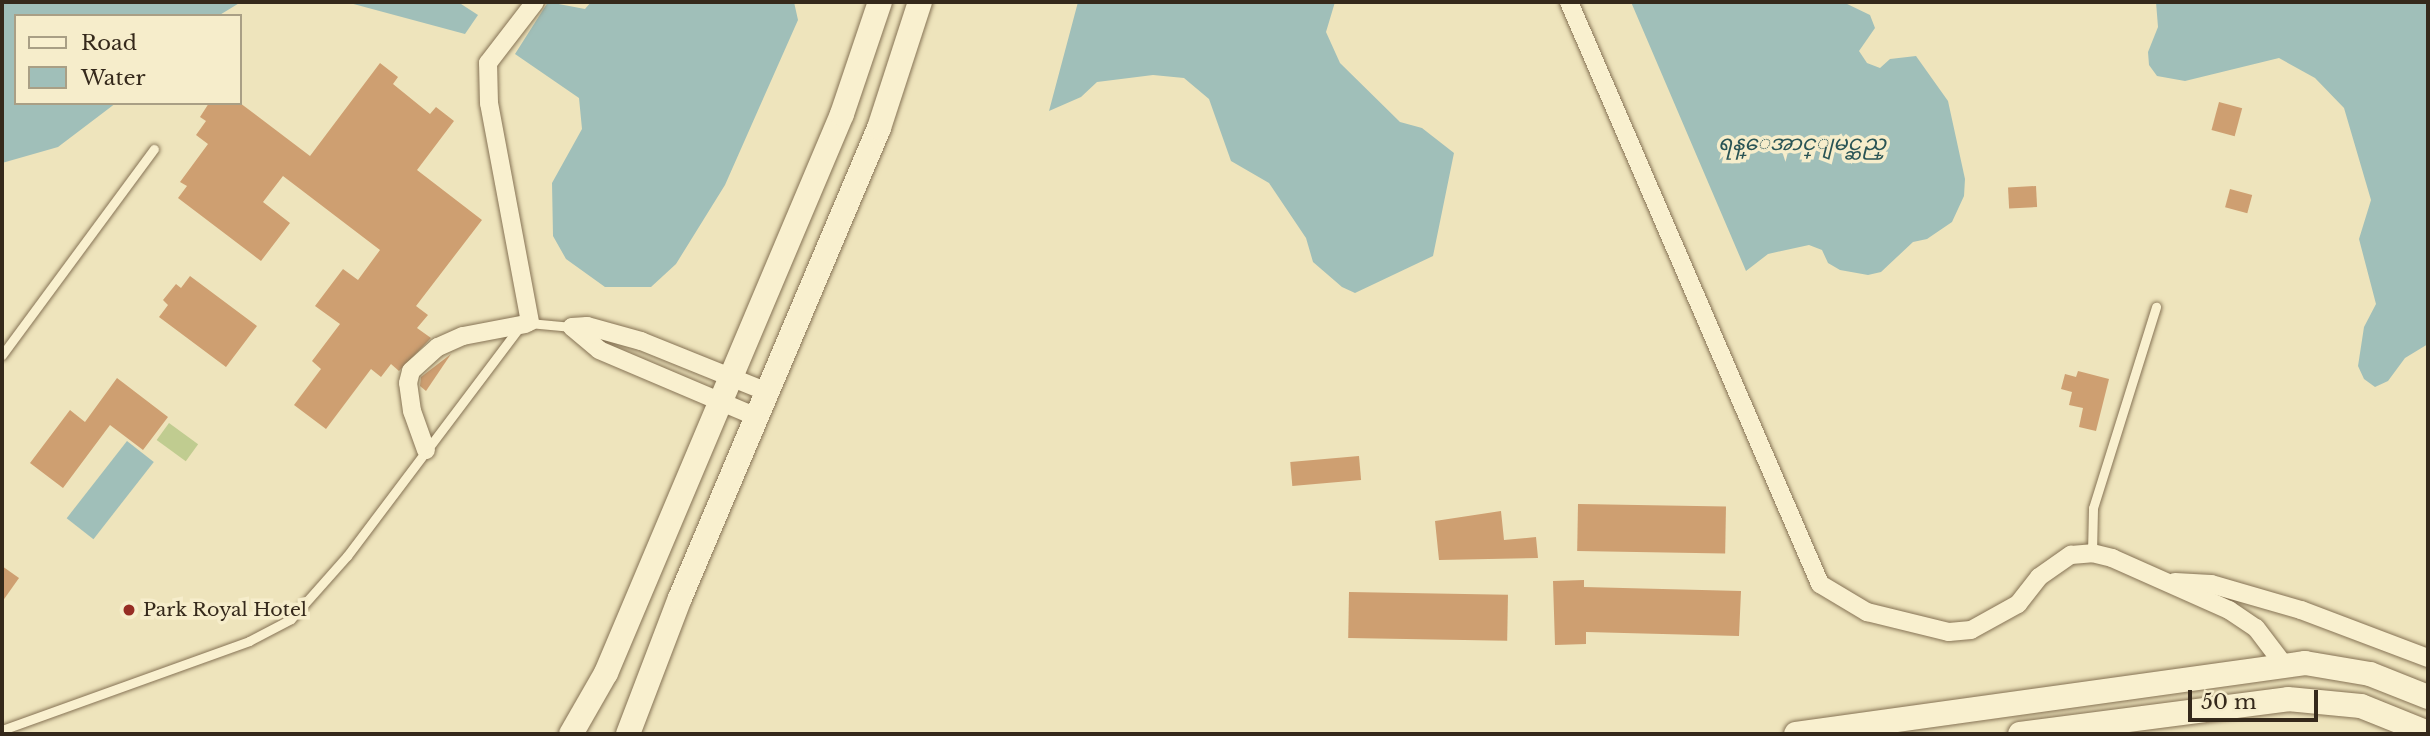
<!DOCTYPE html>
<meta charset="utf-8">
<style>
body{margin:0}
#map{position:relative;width:2430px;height:736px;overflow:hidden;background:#eee4bc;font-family:"Libre Baskerville","Noto Sans Myanmar",serif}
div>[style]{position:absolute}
.green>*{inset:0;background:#c0cc90;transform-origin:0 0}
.water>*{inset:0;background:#a0bfb9;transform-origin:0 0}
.building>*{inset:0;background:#ce9f71;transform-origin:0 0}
.roads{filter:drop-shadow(0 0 2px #867355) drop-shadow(0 0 2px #867355)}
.lane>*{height:9px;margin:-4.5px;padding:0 4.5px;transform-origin:4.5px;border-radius:4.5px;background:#f9f0cf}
.street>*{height:18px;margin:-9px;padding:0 9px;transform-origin:9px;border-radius:9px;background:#f9f0cf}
.secondary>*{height:24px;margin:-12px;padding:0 12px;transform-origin:12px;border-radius:12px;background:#f9f0cf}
.dots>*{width:19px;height:19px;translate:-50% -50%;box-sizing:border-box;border:4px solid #f6edcb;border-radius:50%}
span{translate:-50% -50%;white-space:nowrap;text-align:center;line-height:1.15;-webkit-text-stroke:7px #f6edcb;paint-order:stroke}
.poi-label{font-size:19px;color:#35291b}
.left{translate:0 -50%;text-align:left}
.water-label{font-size:21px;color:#295455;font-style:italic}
.frame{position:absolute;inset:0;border:4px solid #35291b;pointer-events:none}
.legend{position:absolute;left:14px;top:14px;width:228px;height:91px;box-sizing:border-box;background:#f6edcb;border:2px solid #a99f85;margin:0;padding:9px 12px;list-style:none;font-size:21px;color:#35291b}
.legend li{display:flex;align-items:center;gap:14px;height:35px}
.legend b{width:35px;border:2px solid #a99f85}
.scale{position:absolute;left:2188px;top:690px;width:130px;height:32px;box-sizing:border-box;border:4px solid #35291b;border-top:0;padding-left:9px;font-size:21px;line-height:24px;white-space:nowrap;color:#35291b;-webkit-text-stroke:5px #f6edcb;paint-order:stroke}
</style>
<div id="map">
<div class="green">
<div style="left:169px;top:423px;width:36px;height:21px;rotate:36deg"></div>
</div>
<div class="water">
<div style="clip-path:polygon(2px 2px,241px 2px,218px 16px,16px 16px,16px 103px,116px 103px,58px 147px,2px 163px)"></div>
<div style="clip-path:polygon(346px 2px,458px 2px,478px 15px,465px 34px)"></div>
<div style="clip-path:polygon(548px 2px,585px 9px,591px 2px,794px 2px,798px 20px,725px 185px,676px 264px,651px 287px,605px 287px,566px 259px,553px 236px,552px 183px,582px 129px,579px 98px,515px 54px)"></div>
<div style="clip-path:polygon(1078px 2px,1335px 2px,1326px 32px,1340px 63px,1400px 122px,1422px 128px,1454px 153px,1433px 256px,1355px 293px,1342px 287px,1313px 262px,1306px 238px,1269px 183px,1231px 161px,1209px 99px,1184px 78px,1153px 75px,1097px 82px,1081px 97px,1049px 111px)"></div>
<div style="clip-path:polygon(1631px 2px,1843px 2px,1870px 15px,1875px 28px,1859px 51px,1867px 63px,1880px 68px,1890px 59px,1916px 56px,1948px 101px,1965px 179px,1964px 196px,1952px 222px,1927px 239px,1913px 242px,1881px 272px,1868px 275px,1840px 270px,1828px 263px,1822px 250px,1809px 245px,1768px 254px,1746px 271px)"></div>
<div style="clip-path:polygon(2156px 2px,2428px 2px,2428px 344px,2405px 358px,2388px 381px,2375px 387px,2364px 379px,2358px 366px,2364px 327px,2376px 304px,2359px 239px,2371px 200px,2344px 108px,2315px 78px,2279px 58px,2185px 81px,2157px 76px,2149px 65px,2148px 52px,2158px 27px)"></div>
<div style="left:127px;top:441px;width:34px;height:98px;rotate:38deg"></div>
</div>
<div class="building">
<div style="clip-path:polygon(380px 63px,398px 77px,393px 84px,430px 114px,436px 107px,454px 121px,417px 170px,482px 220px,416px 306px,428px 315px,417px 328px,431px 338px,399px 371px,391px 364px,381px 377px,371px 369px,326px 429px,294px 405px,321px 369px,312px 361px,340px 324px,315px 306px,343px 269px,358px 280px,380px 250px,283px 176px,263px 202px,290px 223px,261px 261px,178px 198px,187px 186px,180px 182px,208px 144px,196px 135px,206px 121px,200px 117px,209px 103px,240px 103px,310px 156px)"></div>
<div style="left:2219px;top:102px;width:24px;height:29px;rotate:15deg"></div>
<div style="left:2036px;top:186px;width:21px;height:28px;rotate:87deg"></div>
<div style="left:2230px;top:189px;width:23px;height:19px;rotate:15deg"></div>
<div style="clip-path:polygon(190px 276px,257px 326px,226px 367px,159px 317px,168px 305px,163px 300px,176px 284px,181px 288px)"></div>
<div style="clip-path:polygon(451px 354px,426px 391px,420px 386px,421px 377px)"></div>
<div style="clip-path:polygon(2078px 371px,2109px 379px,2096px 431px,2079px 427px,2083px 408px,2069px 405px,2072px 392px,2061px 389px,2065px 374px,2076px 377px)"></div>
<div style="clip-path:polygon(117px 378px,168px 417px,143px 450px,110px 425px,63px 488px,30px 463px,70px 410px,85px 422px)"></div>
<div style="left:1359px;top:456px;width:24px;height:69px;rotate:85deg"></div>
<div style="left:1578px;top:504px;width:148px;height:47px;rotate:1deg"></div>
<div style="clip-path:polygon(1501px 511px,1504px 540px,1536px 537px,1538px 558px,1439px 560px,1435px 521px)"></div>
<div style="clip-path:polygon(2px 566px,19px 578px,2px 602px)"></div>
<div style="clip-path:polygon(1584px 580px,1584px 587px,1741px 591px,1739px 636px,1586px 632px,1586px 644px,1555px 645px,1553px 581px)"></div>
<div style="left:1349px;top:592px;width:159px;height:46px;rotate:1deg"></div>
</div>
<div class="roads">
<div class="lane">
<div style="left:529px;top:323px;width:43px;rotate:5.3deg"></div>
<div style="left:2px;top:355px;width:256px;rotate:-53.6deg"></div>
<div style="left:2092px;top:553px;width:45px;rotate:-88.7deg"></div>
<div style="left:2093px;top:508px;width:211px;rotate:-72.6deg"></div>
<div style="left:2px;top:730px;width:263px;rotate:-19.8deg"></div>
<div style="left:249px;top:641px;width:47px;rotate:-27.6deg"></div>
<div style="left:291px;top:619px;width:84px;rotate:-48.4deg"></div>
<div style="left:347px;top:556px;width:283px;rotate:-53deg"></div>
</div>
<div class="street">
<div style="left:1569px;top:2px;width:634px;rotate:66.67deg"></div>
<div style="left:1820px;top:584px;width:55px;rotate:30.8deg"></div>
<div style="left:1867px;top:612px;width:84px;rotate:13.7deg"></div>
<div style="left:1949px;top:632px;width:22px;rotate:-5deg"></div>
<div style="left:1971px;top:630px;width:54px;rotate:-29deg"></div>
<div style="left:2018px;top:604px;width:34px;rotate:-52deg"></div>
<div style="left:2039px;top:577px;width:39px;rotate:-35deg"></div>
<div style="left:2071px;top:555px;width:21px;rotate:-5deg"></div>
<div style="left:2092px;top:553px;width:21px;rotate:14deg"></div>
<div style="left:2112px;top:558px;width:128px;rotate:24deg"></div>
<div style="left:2229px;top:610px;width:32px;rotate:34deg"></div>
<div style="left:2256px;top:628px;width:48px;rotate:52.7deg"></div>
<div style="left:530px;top:322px;width:223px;rotate:-100.6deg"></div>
<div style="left:489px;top:103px;width:40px;rotate:-91.4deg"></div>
<div style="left:488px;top:63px;width:77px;rotate:-52.4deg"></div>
<div style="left:572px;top:327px;width:15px;rotate:-4deg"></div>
<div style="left:587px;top:326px;width:56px;rotate:15.5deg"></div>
<div style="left:641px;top:341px;width:136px;rotate:22deg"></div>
<div style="left:572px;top:327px;width:35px;rotate:40deg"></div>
<div style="left:599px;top:350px;width:172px;rotate:23deg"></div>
<div style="left:426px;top:450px;width:41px;rotate:-109.7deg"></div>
<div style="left:412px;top:411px;width:28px;rotate:-98deg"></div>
<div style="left:408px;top:383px;width:12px;rotate:-76deg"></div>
<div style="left:411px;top:371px;width:36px;rotate:-42deg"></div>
<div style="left:438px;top:347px;width:27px;rotate:-24deg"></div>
<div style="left:463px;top:336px;width:64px;rotate:-10.8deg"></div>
<div style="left:2175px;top:582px;width:36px;rotate:3deg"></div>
<div style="left:2211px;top:584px;width:94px;rotate:16.1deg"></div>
<div style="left:2301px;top:610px;width:136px;rotate:20.7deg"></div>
</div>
<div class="secondary">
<div style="left:571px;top:734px;width:70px;rotate:-60.2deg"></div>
<div style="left:606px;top:673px;width:607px;rotate:-67.11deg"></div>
<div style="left:842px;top:114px;width:118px;rotate:-71.3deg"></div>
<div style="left:628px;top:734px;width:146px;rotate:-69.1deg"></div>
<div style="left:680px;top:598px;width:510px;rotate:-67.05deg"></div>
<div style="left:879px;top:128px;width:133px;rotate:-72deg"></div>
<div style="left:1796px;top:734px;width:514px;rotate:-7.94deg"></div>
<div style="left:2305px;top:663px;width:66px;rotate:9.6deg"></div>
<div style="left:2370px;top:674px;width:62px;rotate:21.6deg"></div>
<div style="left:2020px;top:734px;width:270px;rotate:-7.4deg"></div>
<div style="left:2288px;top:699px;width:73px;rotate:5.5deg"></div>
<div style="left:2361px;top:706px;width:72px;rotate:21.9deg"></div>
</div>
</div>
<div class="dots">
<div style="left:129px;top:610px;background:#962d24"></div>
</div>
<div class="poi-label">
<span class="left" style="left:143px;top:610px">Park Royal Hotel</span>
</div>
<div class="water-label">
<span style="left:1802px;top:143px">ရန္ေအာင္ျမင္ဆည္</span>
</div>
<div class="frame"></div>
<ul class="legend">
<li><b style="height:9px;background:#f9f0cf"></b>Road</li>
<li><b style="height:19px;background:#a0bfb9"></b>Water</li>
</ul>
<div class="scale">50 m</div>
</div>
